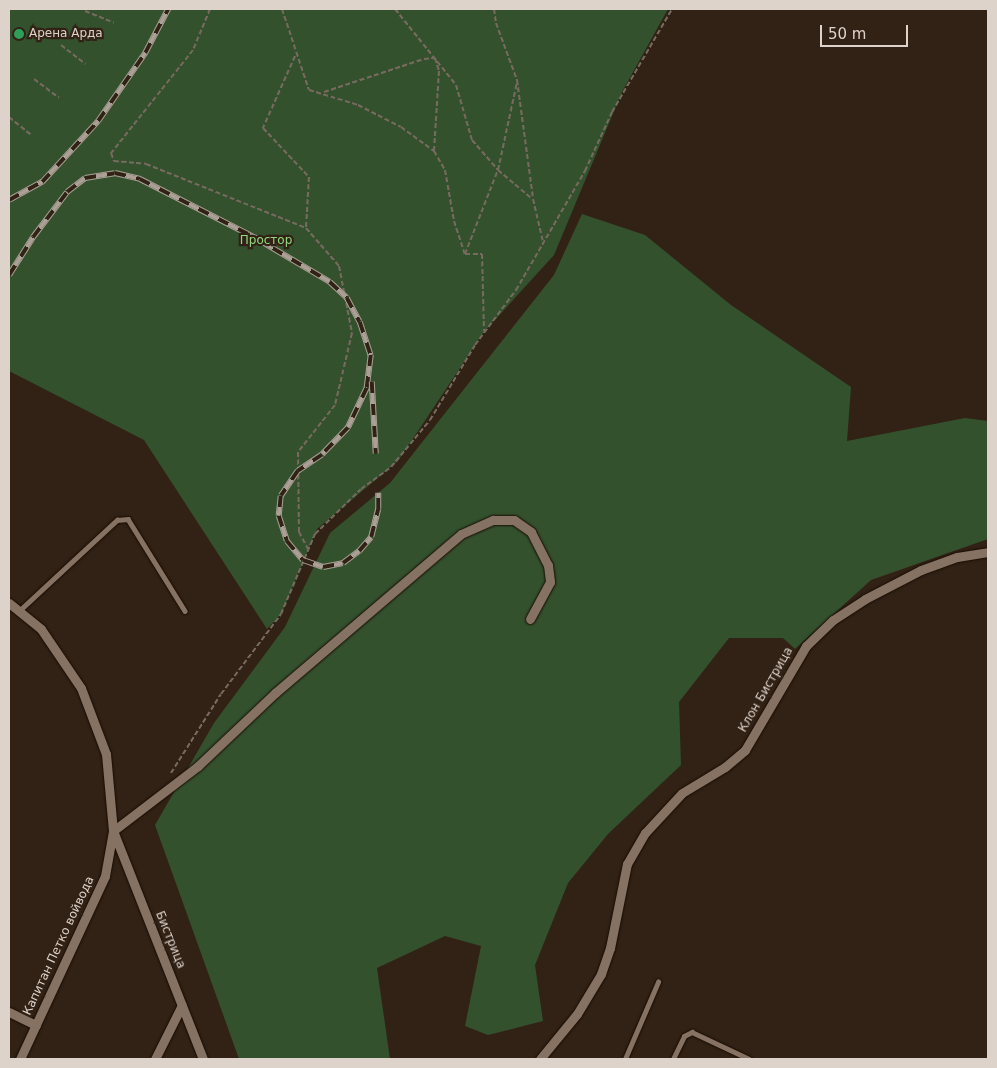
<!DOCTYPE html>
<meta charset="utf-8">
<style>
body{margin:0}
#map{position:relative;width:997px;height:1068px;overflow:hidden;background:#322215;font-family:"DejaVu Sans",sans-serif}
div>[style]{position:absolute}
.green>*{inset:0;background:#34512e}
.path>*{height:2px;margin-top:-1px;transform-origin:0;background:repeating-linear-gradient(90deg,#786a5f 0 5px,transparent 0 7.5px)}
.roads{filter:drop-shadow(0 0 1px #190b02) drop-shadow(0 0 1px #190b02)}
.service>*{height:4.5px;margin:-2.25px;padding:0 2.25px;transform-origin:2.25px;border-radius:2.25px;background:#867263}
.minor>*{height:9px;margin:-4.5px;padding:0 4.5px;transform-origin:4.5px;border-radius:4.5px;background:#867263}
.rail>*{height:5.5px;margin-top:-2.75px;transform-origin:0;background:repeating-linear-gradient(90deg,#322215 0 11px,#ac9f96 0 22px);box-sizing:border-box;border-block:1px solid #ac9f96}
.path-bridge>*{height:2px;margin-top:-1px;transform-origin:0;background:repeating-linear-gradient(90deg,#786a5f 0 5px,transparent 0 7.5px)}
.dots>*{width:14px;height:14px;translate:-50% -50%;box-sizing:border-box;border:2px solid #322215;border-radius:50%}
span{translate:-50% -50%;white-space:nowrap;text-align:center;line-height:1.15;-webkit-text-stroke:4.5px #322215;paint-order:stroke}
.poi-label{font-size:12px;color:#ded3cb}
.left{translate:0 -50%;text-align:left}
.park-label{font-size:12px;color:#8fd880}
.street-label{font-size:12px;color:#ded3cb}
.frame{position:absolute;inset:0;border:10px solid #ded3cb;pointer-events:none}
.scale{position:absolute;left:820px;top:25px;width:88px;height:22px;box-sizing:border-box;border:2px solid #ded3cb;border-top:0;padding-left:6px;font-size:15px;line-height:18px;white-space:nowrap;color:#ded3cb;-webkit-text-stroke:4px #322215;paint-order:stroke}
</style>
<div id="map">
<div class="green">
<div style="clip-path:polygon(9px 9px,668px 9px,622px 92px,554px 255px,484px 332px,398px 461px,317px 529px,282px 613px,267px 629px,144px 440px,9px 371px)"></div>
<div style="clip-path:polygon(582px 214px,645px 235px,731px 305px,851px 387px,847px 441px,965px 418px,988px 421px,988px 539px,871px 580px,795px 649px,783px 638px,729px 638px,679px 702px,681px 765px,608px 834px,568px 883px,535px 965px,543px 1021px,488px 1035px,465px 1026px,481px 946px,445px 936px,377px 968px,390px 1059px,239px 1059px,155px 825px,214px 723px,285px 627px,330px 533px,390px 483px,554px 275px)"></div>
</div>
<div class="path">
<div style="left:210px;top:9px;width:44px;rotate:112.5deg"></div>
<div style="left:193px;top:50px;width:132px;rotate:128.5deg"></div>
<div style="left:111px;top:153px;width:9px;rotate:69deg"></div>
<div style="left:114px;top:161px;width:32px;rotate:5deg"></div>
<div style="left:146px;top:164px;width:172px;rotate:21.8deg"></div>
<div style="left:306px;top:228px;width:50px;rotate:49deg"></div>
<div style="left:339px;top:266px;width:68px;rotate:79deg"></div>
<div style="left:352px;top:333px;width:74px;rotate:103.3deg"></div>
<div style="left:335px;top:405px;width:60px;rotate:128.2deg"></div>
<div style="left:298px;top:452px;width:80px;rotate:89.3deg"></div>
<div style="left:299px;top:532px;width:19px;rotate:62deg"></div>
<div style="left:282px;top:9px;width:85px;rotate:71.6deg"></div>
<div style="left:309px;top:90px;width:51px;rotate:17deg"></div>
<div style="left:358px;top:105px;width:48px;rotate:27.1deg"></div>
<div style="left:401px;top:127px;width:41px;rotate:36deg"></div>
<div style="left:434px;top:151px;width:22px;rotate:60deg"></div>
<div style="left:445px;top:170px;width:52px;rotate:80deg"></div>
<div style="left:454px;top:221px;width:35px;rotate:72deg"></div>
<div style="left:465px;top:254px;width:17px"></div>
<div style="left:482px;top:254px;width:77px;rotate:88.5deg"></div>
<div style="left:395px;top:9px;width:97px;rotate:51.2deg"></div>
<div style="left:456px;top:85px;width:57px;rotate:73.8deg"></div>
<div style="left:472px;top:140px;width:40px;rotate:49deg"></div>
<div style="left:498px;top:170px;width:43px;rotate:40.3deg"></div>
<div style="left:494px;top:9px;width:14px;rotate:82deg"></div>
<div style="left:496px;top:23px;width:61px;rotate:69.8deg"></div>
<div style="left:517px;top:80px;width:120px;rotate:82.3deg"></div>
<div style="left:533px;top:199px;width:44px;rotate:76.9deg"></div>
<div style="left:85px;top:11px;width:31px;rotate:22deg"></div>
<div style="left:61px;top:45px;width:31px;rotate:38deg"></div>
<div style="left:295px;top:56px;width:79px;rotate:114deg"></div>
<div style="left:263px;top:128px;width:67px;rotate:46.8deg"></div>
<div style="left:309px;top:177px;width:51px;rotate:93.4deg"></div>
<div style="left:34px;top:79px;width:31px;rotate:37deg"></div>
<div style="left:324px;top:92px;width:105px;rotate:-18.3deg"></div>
<div style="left:424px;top:59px;width:11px;rotate:-5deg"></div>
<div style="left:435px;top:58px;width:14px;rotate:73deg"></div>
<div style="left:439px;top:71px;width:80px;rotate:93.6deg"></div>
<div style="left:9px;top:117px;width:28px;rotate:39deg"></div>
<div style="left:465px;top:254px;width:90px;rotate:-68.6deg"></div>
<div style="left:498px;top:170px;width:90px;rotate:-77.8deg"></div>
<div style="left:391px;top:467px;width:61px;rotate:-50.3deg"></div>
<div style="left:430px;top:420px;width:87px;rotate:-59deg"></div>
<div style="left:475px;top:345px;width:69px;rotate:-53.3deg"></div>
<div style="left:516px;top:290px;width:138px;rotate:-59.9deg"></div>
<div style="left:585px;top:171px;width:65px;rotate:-65.4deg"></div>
<div style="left:612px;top:112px;width:119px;rotate:-59.8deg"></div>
<div style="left:171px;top:773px;width:93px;rotate:-57.7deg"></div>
<div style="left:221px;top:694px;width:100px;rotate:-53.1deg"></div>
<div style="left:281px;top:614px;width:87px;rotate:-67deg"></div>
<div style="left:315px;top:534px;width:64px;rotate:-44.4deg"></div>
</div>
<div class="roads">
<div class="service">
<div style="left:19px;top:611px;width:134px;rotate:-42.9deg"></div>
<div style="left:117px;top:520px;width:11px;rotate:-5deg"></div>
<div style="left:128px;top:519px;width:108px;rotate:58.2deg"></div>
<div style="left:625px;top:1059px;width:84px;rotate:-66.8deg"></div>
<div style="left:673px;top:1059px;width:25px;rotate:-64deg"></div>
<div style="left:684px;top:1036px;width:9px;rotate:-27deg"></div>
<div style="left:692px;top:1032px;width:63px;rotate:25.3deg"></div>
</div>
<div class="minor">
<div style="left:9px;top:603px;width:41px;rotate:39.1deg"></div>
<div style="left:41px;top:629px;width:71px;rotate:55.9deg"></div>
<div style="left:81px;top:688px;width:71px;rotate:69.3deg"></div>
<div style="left:106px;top:754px;width:77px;rotate:84.8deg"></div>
<div style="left:113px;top:831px;width:46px;rotate:100.1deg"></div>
<div style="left:105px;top:876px;width:202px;rotate:114.9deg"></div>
<div style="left:9px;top:1012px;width:30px;rotate:26deg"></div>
<div style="left:155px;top:1059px;width:60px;rotate:-63.4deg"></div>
<div style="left:203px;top:1059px;width:245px;rotate:-111.5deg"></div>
<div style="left:113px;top:831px;width:107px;rotate:-37.4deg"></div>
<div style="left:198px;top:766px;width:106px;rotate:-43.5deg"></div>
<div style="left:275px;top:693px;width:245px;rotate:-40.5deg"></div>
<div style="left:461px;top:534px;width:35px;rotate:-24deg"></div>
<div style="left:493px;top:520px;width:21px"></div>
<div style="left:514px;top:520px;width:21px;rotate:35deg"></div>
<div style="left:531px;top:532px;width:37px;rotate:63deg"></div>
<div style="left:548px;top:565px;width:17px;rotate:83deg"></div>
<div style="left:550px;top:582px;width:42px;rotate:118.4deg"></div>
<div style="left:540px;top:1059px;width:58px;rotate:-50.6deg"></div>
<div style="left:577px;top:1014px;width:47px;rotate:-59deg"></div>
<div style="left:601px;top:974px;width:28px;rotate:-71deg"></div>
<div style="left:610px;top:948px;width:86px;rotate:-78.6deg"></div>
<div style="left:627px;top:864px;width:36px;rotate:-60deg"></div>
<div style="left:645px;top:833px;width:54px;rotate:-47.2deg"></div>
<div style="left:682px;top:793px;width:50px;rotate:-31.2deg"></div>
<div style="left:725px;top:767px;width:26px;rotate:-40deg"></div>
<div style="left:745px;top:750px;width:121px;rotate:-59.6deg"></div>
<div style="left:806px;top:646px;width:37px;rotate:-44deg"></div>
<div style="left:833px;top:620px;width:38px;rotate:-33deg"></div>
<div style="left:865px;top:599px;width:63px;rotate:-27.4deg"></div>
<div style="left:921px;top:570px;width:38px;rotate:-20deg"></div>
<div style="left:957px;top:557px;width:31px;rotate:-9deg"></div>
</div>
</div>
<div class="rail">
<div style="left:9px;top:200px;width:38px;rotate:-29deg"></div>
<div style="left:42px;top:182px;width:83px;rotate:-47.4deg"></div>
<div style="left:98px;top:121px;width:83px;rotate:-55.3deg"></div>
<div style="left:145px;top:53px;width:50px;rotate:-62.4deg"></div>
<div style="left:9px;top:275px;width:45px;rotate:-57.7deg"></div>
<div style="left:33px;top:237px;width:56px;rotate:-52.9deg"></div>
<div style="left:67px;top:192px;width:23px;rotate:-38deg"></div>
<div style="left:85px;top:178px;width:30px;rotate:-9deg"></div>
<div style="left:115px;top:173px;width:26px;rotate:13deg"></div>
<div style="left:140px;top:179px;width:128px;rotate:27deg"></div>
<div style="left:254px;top:237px;width:88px;rotate:30.6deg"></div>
<div style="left:330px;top:282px;width:23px;rotate:43deg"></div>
<div style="left:347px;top:298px;width:27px;rotate:62deg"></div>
<div style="left:360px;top:322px;width:35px;rotate:72deg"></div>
<div style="left:371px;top:355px;width:33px;rotate:97deg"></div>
<div style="left:367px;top:388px;width:44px;rotate:115.4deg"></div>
<div style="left:348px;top:428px;width:37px;rotate:134deg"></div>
<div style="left:322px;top:455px;width:29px;rotate:146deg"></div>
<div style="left:298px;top:471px;width:30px;rotate:124deg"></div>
<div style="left:281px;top:496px;width:20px;rotate:96deg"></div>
<div style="left:279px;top:516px;width:26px;rotate:72deg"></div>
<div style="left:287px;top:541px;width:25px;rotate:50deg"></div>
<div style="left:303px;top:560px;width:21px;rotate:19deg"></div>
<div style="left:323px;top:567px;width:20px;rotate:-11deg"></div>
<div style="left:343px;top:563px;width:20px;rotate:-37deg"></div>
<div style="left:359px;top:551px;width:18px;rotate:-49deg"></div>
<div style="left:371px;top:537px;width:29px;rotate:-76deg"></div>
<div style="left:378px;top:509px;width:16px;rotate:-90deg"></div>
<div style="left:372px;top:382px;width:72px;rotate:86.8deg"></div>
</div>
<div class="path-bridge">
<div style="left:361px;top:489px;width:37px;rotate:-36deg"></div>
</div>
<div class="dots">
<div style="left:19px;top:34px;background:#2e9e5b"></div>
</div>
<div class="poi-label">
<span class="left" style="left:29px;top:34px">Арена Арда</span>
</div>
<div class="park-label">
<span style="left:266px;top:241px">Простор</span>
</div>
<div class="street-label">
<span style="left:766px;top:690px;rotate:-60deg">Клон Бистрица</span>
<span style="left:170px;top:940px;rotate:68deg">Бистрица</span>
<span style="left:59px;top:946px;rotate:-65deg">Капитан Петко войвода</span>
</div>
<div class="frame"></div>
<div class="scale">50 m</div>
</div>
